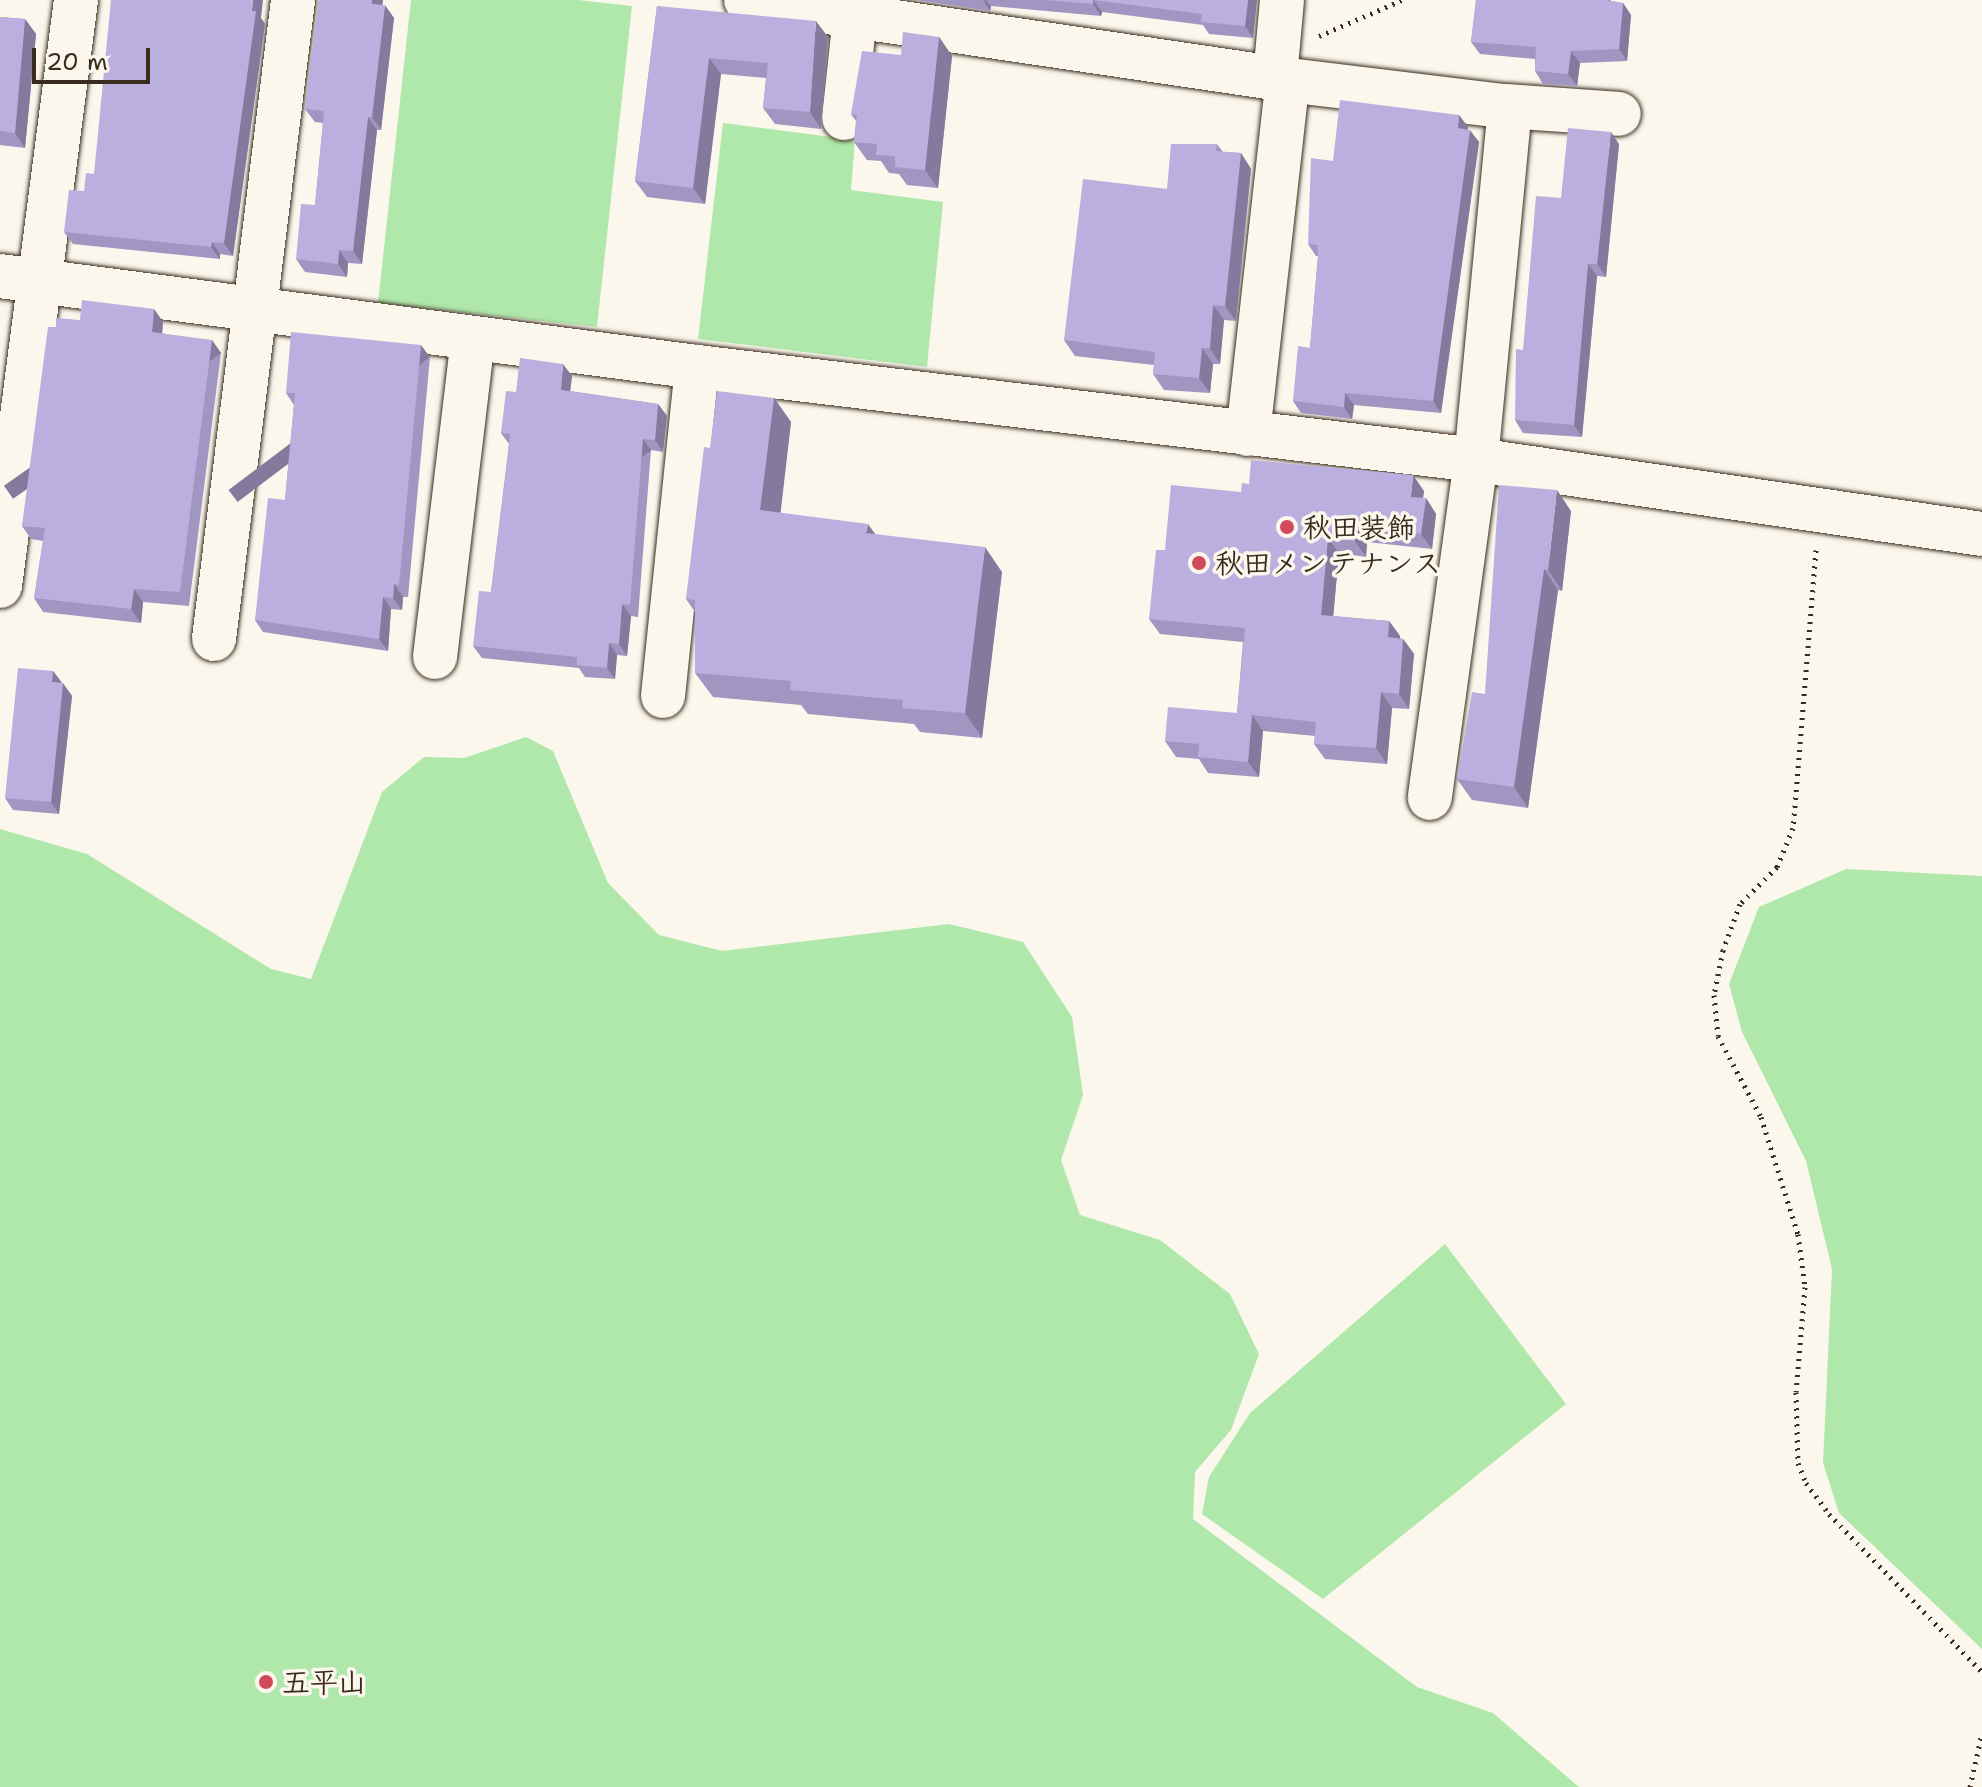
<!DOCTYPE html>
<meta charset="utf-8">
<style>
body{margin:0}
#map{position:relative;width:1982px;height:1787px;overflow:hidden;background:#fbf7ec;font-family:"Shantell Sans","Klee One",sans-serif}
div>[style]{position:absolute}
.green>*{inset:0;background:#b0e8ab}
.path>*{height:5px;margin-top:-2.5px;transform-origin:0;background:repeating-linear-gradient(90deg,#3b2a1e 0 2px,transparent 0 8px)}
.roads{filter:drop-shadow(0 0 2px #3b2a1e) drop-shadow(0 0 2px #3b2a1e)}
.minor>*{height:44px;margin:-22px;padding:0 22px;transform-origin:22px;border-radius:22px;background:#fbf7ec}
.wall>*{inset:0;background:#a196c1}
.shaded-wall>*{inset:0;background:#837a9d;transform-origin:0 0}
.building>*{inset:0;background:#bbafe0}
.dots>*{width:22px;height:22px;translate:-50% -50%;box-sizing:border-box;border:4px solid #fbf7ec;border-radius:50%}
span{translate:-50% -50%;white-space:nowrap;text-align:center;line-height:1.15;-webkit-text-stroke:7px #fbf7ec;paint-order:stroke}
.poi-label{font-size:28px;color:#3b2a1e;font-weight:700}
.left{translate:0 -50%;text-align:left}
.scale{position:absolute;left:32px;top:48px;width:118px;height:36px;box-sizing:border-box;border:4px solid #3b2a1e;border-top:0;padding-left:10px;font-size:24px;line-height:28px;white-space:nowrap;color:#3b2a1e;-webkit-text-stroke:6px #fbf7ec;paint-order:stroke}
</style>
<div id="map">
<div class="green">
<div style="clip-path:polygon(411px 0,578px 0,632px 6px,597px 327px,378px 303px)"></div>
<div style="clip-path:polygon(723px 123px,855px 140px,851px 190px,943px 202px,927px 367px,698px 339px)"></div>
<div style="clip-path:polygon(526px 737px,553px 751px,608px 883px,659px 935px,722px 951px,949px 924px,1023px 942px,1072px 1017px,1083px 1095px,1061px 1160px,1080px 1215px,1160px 1240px,1230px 1294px,1259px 1354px,1231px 1430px,1195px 1472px,1193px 1519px,1417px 1687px,1493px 1713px,1579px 1787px,0 1787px,0 829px,87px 854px,271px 969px,311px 979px,382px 792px,424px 757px,464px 758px)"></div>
<div style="clip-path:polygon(1846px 869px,1982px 876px,1982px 1649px,1839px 1513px,1823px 1463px,1832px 1269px,1806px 1161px,1742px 1032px,1729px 984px,1759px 907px)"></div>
<div style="clip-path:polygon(1445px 1244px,1566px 1404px,1323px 1599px,1202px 1514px,1209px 1477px,1250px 1413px)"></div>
</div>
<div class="path">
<div style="left:1319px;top:36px;width:90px;rotate:-23.4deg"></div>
<div style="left:1816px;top:550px;width:279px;rotate:94.7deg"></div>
<div style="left:1793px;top:828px;width:42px;rotate:112.3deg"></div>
<div style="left:1777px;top:867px;width:52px;rotate:135deg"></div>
<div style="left:1740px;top:904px;width:49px;rotate:110.3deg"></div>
<div style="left:1723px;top:950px;width:46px;rotate:101.3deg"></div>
<div style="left:1714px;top:995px;width:41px;rotate:84.4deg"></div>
<div style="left:1718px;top:1036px;width:92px;rotate:62deg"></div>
<div style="left:1761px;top:1117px;width:123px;rotate:72.5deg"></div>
<div style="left:1798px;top:1234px;width:53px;rotate:82.5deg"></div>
<div style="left:1805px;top:1287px;width:105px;rotate:94.9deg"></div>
<div style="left:1796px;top:1392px;width:71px;rotate:88.4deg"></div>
<div style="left:1798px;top:1463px;width:22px;rotate:68deg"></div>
<div style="left:1806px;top:1483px;width:39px;rotate:53deg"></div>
<div style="left:1829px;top:1514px;width:220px;rotate:45.9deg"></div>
<div style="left:1970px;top:1787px;width:55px;rotate:-77.5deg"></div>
</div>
<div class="roads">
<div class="minor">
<div style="left:746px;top:0;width:548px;rotate:8.4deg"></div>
<div style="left:1288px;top:80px;width:224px;rotate:6.9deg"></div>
<div style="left:1510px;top:107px;width:355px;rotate:95.5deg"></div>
<div style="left:1476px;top:460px;width:341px;rotate:97.8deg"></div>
<div style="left:1275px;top:77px;width:77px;rotate:-84.8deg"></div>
<div style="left:1506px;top:106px;width:113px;rotate:4deg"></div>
<div style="left:844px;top:118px;width:103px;rotate:-83.8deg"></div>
<div style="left:0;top:276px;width:703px;rotate:7.44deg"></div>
<div style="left:697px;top:367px;width:785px;rotate:6.81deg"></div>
<div style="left:1476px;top:460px;width:511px;rotate:8.32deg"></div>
<div style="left:1248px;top:434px;width:356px;rotate:-83.6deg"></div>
<div style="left:0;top:586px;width:591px;rotate:-82.61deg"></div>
<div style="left:214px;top:639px;width:644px;rotate:-82.95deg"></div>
<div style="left:435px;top:657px;width:321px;rotate:-83.2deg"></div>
<div style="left:663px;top:696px;width:331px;rotate:-84.1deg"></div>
</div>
</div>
<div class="wall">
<div style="clip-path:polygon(319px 0,383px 0,382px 5px,394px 18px,381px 130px,377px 130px,362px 264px,348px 263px,347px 277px,305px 272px,296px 259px,315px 205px,323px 123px,315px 122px,305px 109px)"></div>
<div style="clip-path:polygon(917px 0,1257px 0,1253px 38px,1209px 34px,1203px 25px,1102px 12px,1101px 16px,991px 6px,990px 11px)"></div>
<div style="clip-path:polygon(1476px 0,1611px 0,1611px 1px,1623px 3px,1631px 15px,1627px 61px,1580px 63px,1577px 86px,1543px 84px,1535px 71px,1535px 59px,1480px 54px,1471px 42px)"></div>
<div style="clip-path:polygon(657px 6px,828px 37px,821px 129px,775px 124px,763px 108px,766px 78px,721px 74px,705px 204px,647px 197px,635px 181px)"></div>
<div style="clip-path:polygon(0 17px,25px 19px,36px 34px,25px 148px,0 145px)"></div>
<div style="clip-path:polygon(261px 18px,265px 24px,233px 256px,220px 254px,220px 259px,73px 244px,64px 232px,84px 191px,94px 174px)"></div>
<div style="clip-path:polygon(939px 37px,952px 56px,938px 188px,907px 185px,899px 174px,889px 173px,881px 161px,867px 160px,854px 142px,856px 121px,851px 114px,901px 55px)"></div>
<div style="clip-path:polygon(1459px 115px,1468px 127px,1467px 130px,1479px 142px,1441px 413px,1354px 405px,1352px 419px,1301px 413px,1293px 401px,1310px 348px,1318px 256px,1316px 256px,1308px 244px,1333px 161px)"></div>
<div style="clip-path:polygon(1217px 144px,1223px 152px,1241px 153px,1251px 169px,1236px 321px,1224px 320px,1220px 364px,1213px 364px,1210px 393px,1164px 390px,1153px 374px,1154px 365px,1075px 356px,1064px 340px,1167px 189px)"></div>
<div style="clip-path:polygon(1619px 144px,1606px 277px,1597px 276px,1582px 437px,1523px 433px,1515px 420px,1523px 350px,1561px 198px)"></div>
<div style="clip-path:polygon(154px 309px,163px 322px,162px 333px,221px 353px,189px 606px,143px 602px,141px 623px,43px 612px,34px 598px,43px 541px,31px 539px,22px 526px,56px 327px,80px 320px)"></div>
<div style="clip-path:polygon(430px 357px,408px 597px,403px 597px,402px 610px,391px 609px,388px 651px,263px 632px,255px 620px,285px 500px,294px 405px,286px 393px)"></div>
<div style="clip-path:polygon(572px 376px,570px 391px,658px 404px,667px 416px,663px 452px,651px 450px,638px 617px,631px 616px,627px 656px,617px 655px,615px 679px,585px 677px,579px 668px,482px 658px,473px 646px,491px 592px,509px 444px,501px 433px,516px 392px)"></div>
<div style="clip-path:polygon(774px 398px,791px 422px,780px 513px,875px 534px,1002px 572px,982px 738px,920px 732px,914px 724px,808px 714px,801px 705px,713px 697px,695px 673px,695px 612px,686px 599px,710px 448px)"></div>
<div style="clip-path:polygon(1424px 491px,1423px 498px,1426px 498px,1436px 514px,1432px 549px,1367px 542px,1366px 557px,1339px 553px,1333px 616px,1389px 621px,1400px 636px,1400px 638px,1403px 639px,1414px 654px,1409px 709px,1392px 708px,1387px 764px,1325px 759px,1314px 744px,1315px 736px,1263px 731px,1259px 777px,1208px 773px,1199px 759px,1176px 757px,1165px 741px,1237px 713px,1243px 642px,1160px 634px,1149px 619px,1165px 550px,1241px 492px)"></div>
<div style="clip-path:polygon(1571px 511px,1562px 591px,1558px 590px,1528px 808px,1472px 800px,1457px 779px,1485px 694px)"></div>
<div style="clip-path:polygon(53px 671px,72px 696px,59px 814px,13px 810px,5px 798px)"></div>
</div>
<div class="shaded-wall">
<div style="clip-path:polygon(253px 0,263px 0,261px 18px,265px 24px,233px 256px,224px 243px)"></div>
<div style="clip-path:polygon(372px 0,383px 0,381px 17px,372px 4px)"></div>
<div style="clip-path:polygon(983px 0,986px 0,991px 6px,990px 11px)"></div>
<div style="clip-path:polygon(1093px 0,1102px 12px,1101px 16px,1093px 4px)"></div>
<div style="clip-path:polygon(1248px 0,1257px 0,1253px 38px,1245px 26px)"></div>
<div style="clip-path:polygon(1623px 3px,1631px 15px,1627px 61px,1619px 49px)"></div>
<div style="clip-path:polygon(385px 5px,394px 18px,381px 130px,372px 117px)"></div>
<div style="clip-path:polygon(25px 19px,36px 34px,25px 148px,15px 133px)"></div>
<div style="clip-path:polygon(816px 21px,828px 37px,821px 129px,810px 112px)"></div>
<div style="clip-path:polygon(939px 37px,952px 56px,938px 188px,925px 170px)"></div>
<div style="clip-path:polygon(1571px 51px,1580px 63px,1577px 86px,1568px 74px)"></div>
<div style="clip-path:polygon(709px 58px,721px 74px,705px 204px,693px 188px)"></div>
<div style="clip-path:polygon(1459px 115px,1468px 127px,1466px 141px,1458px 128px)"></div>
<div style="clip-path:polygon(368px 117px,377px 130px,362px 264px,353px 251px)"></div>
<div style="clip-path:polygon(1470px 130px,1479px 142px,1441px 413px,1433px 401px)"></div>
<div style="clip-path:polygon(1611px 132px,1619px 144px,1606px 277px,1597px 264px)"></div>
<div style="clip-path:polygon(1241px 153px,1251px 169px,1236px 321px,1225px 306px)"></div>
<div style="clip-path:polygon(212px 242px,220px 254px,220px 259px,211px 247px)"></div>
<div style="clip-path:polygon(339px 250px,348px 263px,347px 277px,338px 264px)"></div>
<div style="clip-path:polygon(1588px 264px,1597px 276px,1582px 437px,1574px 425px)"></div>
<div style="clip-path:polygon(1213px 305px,1224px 320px,1220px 364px,1210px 348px)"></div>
<div style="clip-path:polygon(154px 309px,163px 322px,161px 345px,152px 332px)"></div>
<div style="left:212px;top:340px;width:16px;height:254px;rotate:55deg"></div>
<div style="left:421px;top:345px;width:15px;height:241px;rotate:53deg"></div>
<div style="clip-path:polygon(1202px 348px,1213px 364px,1210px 393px,1199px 378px)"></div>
<div style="clip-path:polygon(563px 364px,572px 376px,569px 401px,561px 390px)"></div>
<div style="clip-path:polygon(1345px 393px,1354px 405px,1352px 419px,1344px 407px)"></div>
<div style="clip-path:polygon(774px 398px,791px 422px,778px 535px,760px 510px)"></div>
<div style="clip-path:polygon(658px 404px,667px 416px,663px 452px,655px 440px)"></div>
<div style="left:643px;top:439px;width:14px;height:167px;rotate:54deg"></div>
<div style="clip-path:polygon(1413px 475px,1424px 491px,1421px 512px,1411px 497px)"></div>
<div style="clip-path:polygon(1557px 490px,1571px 511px,1562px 591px,1548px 570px)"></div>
<div style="clip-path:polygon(1426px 498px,1436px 514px,1432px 549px,1421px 534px)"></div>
<div style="clip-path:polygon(868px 524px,885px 548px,866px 533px)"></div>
<div style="clip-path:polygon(1356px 527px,1367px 542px,1366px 557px,1355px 541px)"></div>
<div style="clip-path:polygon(1328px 538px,1339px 553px,1332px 630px,1321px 615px)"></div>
<div style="clip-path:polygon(985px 547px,1002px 572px,982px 738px,965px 713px)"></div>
<div style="clip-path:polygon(1544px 569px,1558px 590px,1528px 808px,1514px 787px)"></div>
<div style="clip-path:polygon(394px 584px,403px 597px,402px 610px,393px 598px)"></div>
<div style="clip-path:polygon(134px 589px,143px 602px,141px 623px,131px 609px)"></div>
<div style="clip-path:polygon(383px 597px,391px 609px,388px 651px,379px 639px)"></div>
<div style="clip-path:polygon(622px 604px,631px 616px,627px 656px,619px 644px)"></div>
<div style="clip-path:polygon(1389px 621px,1400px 636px,1399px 653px,1388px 637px)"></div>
<div style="clip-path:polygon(1403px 639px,1414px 654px,1409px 709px,1399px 694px)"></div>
<div style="clip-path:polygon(609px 643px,617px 655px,615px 679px,607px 668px)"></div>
<div style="clip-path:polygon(53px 671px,62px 683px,52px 682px)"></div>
<div style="clip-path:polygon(63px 683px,72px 696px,59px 814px,51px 802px)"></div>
<div style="clip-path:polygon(1381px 692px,1392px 708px,1387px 764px,1376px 748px)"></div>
<div style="clip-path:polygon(1252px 715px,1263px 731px,1259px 777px,1248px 762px)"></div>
</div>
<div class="building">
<div style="clip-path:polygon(111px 0,253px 0,252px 11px,256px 11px,224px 243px,212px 242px,211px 247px,64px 232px,69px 190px,84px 191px,86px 173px,94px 174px)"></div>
<div style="clip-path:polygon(319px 0,372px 0,372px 4px,385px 5px,372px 117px,368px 117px,353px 251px,339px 250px,338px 264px,296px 259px,301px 204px,315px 205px,324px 111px,305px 109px)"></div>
<div style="clip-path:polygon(1046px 0,1093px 0,1093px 4px)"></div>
<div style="clip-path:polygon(1094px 0,1248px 0,1245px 26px,1201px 22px,1202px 14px)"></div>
<div style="clip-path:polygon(1476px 0,1605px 0,1623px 3px,1619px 49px,1571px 51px,1568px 74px,1535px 71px,1536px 47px,1471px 42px)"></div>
<div style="clip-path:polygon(657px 6px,816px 21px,810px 112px,763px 108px,768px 63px,709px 58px,693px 188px,635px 181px)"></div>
<div style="clip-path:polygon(0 17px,25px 19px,15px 133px,0 131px)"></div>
<div style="clip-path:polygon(903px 32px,939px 37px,925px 170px,895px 167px,895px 156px,876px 155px,877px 144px,854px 142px,857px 115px,851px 114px,862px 51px,901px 55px)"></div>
<div style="clip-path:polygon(1340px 100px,1459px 115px,1458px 128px,1470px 130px,1433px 401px,1345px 393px,1344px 407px,1293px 401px,1298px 346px,1310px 348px,1318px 256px,1317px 245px,1308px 244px,1311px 158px,1333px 161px)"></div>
<div style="clip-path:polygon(1568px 128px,1611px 132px,1597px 264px,1588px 264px,1574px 425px,1515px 420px,1516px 349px,1523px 350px,1536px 196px,1561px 198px)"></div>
<div style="clip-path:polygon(1171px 144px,1217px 144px,1216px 151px,1241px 153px,1225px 306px,1213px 305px,1210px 348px,1202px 348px,1199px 378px,1153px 374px,1155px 352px,1064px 340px,1083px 179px,1167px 189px)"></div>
<div style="clip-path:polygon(82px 300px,154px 309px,152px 332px,212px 340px,180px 592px,134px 589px,131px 609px,34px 598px,45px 528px,22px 526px,48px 327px,56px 327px,56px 318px,80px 320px)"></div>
<div style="clip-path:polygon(291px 332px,421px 345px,399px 585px,394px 584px,393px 598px,383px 597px,379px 639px,255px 620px,268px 498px,285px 500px,295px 393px,286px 393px)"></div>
<div style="clip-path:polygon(520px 358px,563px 364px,561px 390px,658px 404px,655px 440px,643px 439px,630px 605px,622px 604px,619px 644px,609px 643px,607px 668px,577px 665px,577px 657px,473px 646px,479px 591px,491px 592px,505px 480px,510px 434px,501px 433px,506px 391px,516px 392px)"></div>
<div style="clip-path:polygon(717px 391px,774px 398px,760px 510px,868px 524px,866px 533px,985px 547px,965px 713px,902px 708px,903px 700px,790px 690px,791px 681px,695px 673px,695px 600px,686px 599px,704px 447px,710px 448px)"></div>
<div style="clip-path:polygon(1251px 460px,1413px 475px,1411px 497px,1426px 498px,1421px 534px,1356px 527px,1355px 541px,1328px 538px,1321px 615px,1389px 621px,1388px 637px,1403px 639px,1399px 694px,1381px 692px,1376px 748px,1314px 744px,1316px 722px,1252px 715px,1248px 762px,1198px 757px,1199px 744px,1165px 741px,1168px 707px,1237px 713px,1245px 628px,1149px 619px,1156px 550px,1165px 550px,1171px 485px,1241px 492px,1242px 483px,1249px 484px)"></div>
<div style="clip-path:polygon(1499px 485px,1557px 490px,1548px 570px,1544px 569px,1514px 787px,1457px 779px,1472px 692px,1485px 694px)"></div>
<div style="clip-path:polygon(18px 668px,53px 671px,52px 682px,63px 683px,51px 802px,5px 798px)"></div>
</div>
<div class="dots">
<div style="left:1287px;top:527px;background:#d1495b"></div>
<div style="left:1199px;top:563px;background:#d1495b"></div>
<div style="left:266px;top:1682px;background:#d1495b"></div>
</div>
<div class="poi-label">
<span class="left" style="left:1303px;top:527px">秋田装飾</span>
<span class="left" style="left:1215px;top:563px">秋田メンテナンス</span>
<span class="left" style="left:282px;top:1682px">五平山</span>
</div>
<div class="scale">20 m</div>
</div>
